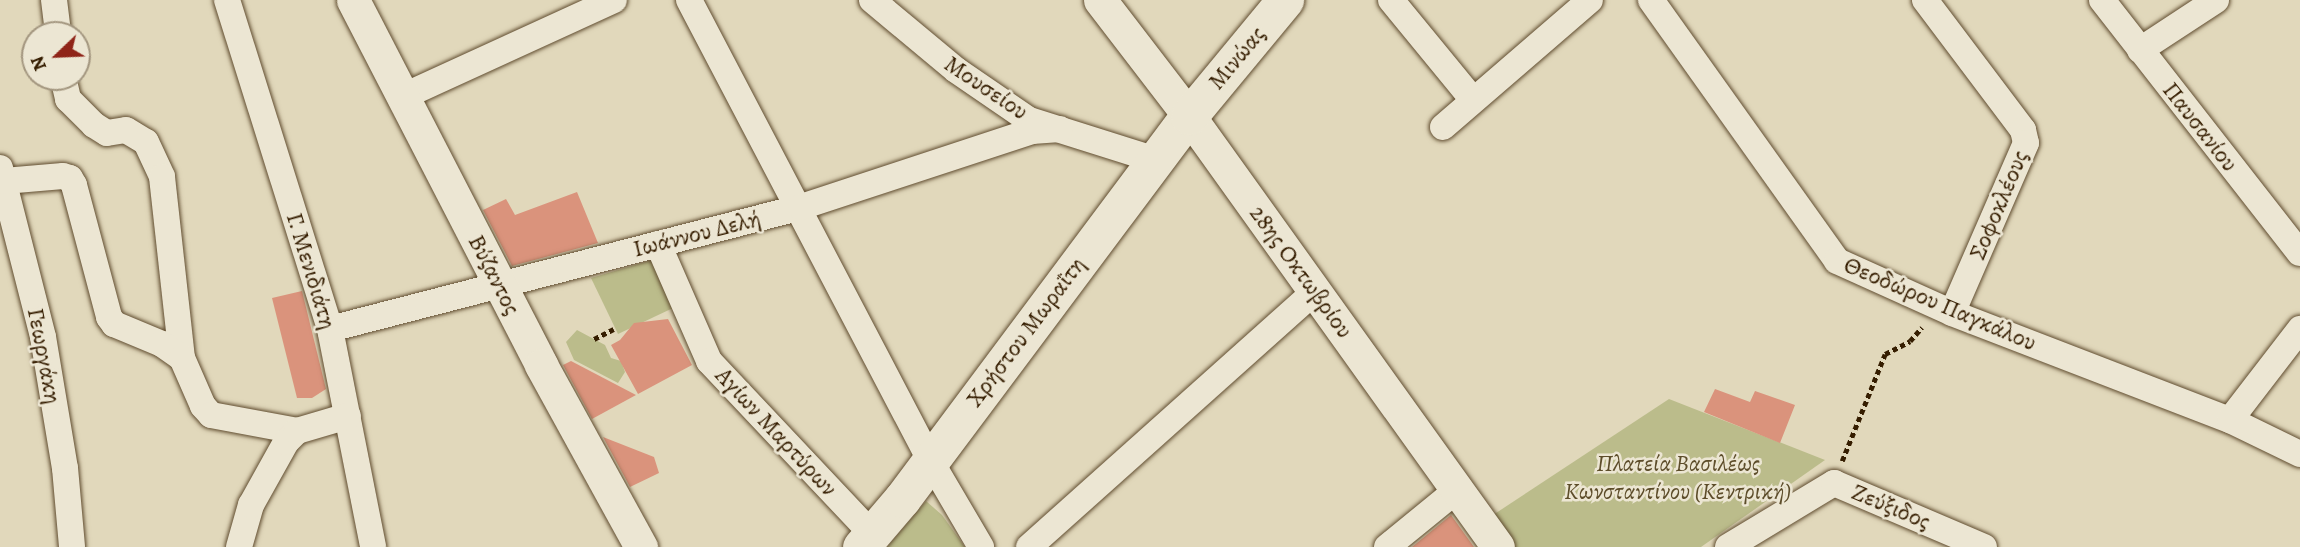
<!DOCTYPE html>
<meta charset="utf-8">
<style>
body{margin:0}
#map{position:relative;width:2300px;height:547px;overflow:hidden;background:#e1d8bb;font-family:Alegreya,serif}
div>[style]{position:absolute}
.green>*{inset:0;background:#bbbc8b}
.building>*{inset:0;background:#da937c}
.path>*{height:4.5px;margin-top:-2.25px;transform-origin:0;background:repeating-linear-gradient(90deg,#351d00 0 5px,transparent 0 8.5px)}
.roads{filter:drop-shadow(0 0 2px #604c2f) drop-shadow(0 0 2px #604c2f)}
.minor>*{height:26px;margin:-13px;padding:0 13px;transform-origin:13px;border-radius:13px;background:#ece6d3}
.tertiary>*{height:33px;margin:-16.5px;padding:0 16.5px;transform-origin:16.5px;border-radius:16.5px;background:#ece6d3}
.secondary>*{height:37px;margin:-18.5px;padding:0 18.5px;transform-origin:18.5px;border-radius:18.5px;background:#ece6d3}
span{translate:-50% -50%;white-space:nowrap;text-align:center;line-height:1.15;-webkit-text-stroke:5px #ece6d3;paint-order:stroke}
.street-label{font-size:24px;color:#351d00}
.park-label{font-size:24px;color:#5d4d2a;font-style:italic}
.north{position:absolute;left:21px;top:21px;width:70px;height:70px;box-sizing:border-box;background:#ece6d3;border:2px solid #a3967f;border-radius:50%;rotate:247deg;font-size:19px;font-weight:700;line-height:28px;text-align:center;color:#351d00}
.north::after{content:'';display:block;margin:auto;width:24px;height:32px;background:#8f2418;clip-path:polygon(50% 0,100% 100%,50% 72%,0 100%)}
</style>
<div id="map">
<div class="green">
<div style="clip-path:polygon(652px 260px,673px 308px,618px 334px,591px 278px)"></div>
<div style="clip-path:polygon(577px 330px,605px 345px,611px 358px,621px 361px,625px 372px,618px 383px,574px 360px,566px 342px)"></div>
<div style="clip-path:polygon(1669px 399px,1825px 460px,1701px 547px,1515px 547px,1493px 515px)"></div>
<div style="clip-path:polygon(926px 501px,942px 515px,965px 547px,887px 547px)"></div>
</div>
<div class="building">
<div style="clip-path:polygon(577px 192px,598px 243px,512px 266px,483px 210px,506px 199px,515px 215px)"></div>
<div style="clip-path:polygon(302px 291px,326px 389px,312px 398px,297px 398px,272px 298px)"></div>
<div style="clip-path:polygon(668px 319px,692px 365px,638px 394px,611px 345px,620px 340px,634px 323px)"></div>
<div style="clip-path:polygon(571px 361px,636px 395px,592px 419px,563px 365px)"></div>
<div style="clip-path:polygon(1715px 389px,1750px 402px,1755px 391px,1795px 405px,1780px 443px,1704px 412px)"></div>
<div style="clip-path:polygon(603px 437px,654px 457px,659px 473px,630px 487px)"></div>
<div style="clip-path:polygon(1451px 515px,1474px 547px,1412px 547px)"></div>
</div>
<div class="path">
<div style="left:594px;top:339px;width:22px;rotate:-27deg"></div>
<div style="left:1842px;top:461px;width:115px;rotate:-68.1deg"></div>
<div style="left:1885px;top:354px;width:28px;rotate:-27deg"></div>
<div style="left:1910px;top:341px;width:18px;rotate:-49deg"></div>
</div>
<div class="roads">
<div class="minor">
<div style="left:54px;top:0;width:35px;rotate:83deg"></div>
<div style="left:227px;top:0;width:345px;rotate:72.6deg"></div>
<div style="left:330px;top:329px;width:222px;rotate:78.8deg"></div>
<div style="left:689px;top:0;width:519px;rotate:62.35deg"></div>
<div style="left:930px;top:460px;width:101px;rotate:59.6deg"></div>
<div style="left:872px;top:0;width:109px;rotate:39.8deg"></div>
<div style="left:956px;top:70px;width:88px;rotate:34.4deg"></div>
<div style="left:1029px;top:120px;width:133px;rotate:17.5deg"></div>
<div style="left:1391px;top:0;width:129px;rotate:50.6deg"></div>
<div style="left:1651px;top:0;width:320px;rotate:54.5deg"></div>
<div style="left:1837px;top:261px;width:126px;rotate:24.3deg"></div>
<div style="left:1952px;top:313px;width:298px;rotate:21.1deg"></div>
<div style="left:2230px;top:420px;width:78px;rotate:25.9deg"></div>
<div style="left:1925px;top:0;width:163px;rotate:53deg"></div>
<div style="left:2023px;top:130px;width:13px;rotate:77deg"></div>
<div style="left:2026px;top:143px;width:185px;rotate:113.5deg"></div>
<div style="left:2102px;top:0;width:321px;rotate:52deg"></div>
<div style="left:2140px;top:50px;width:91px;rotate:-33.3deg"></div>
<div style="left:63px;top:77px;width:23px;rotate:77deg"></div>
<div style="left:68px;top:99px;width:37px;rotate:45deg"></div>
<div style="left:94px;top:125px;width:15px;rotate:32deg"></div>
<div style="left:107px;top:133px;width:19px;rotate:-9deg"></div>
<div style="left:126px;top:130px;width:23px;rotate:31deg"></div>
<div style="left:146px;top:142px;width:38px;rotate:65deg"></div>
<div style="left:162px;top:177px;width:182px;rotate:83.7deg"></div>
<div style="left:402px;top:97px;width:233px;rotate:-24.6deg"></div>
<div style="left:1443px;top:127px;width:194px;rotate:-40.8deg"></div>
<div style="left:0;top:168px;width:174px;rotate:75.7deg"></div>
<div style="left:43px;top:337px;width:133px;rotate:80.5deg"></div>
<div style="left:65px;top:468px;width:79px;rotate:84.9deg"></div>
<div style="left:4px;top:181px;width:59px;rotate:-4.8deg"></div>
<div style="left:63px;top:176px;width:7px;rotate:16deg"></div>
<div style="left:70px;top:178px;width:8px;rotate:60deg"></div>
<div style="left:74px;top:185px;width:137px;rotate:75.1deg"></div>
<div style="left:109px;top:317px;width:9px;rotate:54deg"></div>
<div style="left:114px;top:324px;width:52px;rotate:22.6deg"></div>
<div style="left:162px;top:344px;width:24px;rotate:35deg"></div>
<div style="left:182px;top:358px;width:52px;rotate:66.4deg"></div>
<div style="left:203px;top:406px;width:12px;rotate:48deg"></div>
<div style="left:211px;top:415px;width:87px;rotate:10.5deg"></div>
<div style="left:658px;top:244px;width:128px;rotate:66.4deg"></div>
<div style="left:709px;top:361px;width:239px;rotate:46.7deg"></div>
<div style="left:330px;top:329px;width:487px;rotate:-14.5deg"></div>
<div style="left:801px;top:207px;width:243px;rotate:-18.2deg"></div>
<div style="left:1032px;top:131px;width:28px;rotate:-4deg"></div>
<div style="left:2230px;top:420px;width:115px;rotate:-52.4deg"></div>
<div style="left:239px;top:547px;width:44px;rotate:-74.1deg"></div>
<div style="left:251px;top:505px;width:72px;rotate:-60.9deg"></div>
<div style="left:286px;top:442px;width:16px;rotate:-45deg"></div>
<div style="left:297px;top:431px;width:53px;rotate:-16.4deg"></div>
<div style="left:1029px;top:547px;width:384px;rotate:-41.8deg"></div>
<div style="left:1387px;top:547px;width:90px;rotate:-39.2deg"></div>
<div style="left:1728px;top:547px;width:124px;rotate:-31.1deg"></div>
<div style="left:1834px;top:483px;width:163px;rotate:23.1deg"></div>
</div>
<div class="tertiary">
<div style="left:353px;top:0;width:411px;rotate:62.7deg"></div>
<div style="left:541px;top:365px;width:208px;rotate:61.2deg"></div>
<div style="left:1100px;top:0;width:146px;rotate:52.5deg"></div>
<div style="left:1189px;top:116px;width:530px;rotate:54.36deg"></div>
</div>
<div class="secondary">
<div style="left:861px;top:547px;width:63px;rotate:-49.5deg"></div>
<div style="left:902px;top:499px;width:479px;rotate:-53.2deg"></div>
<div style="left:1189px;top:116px;width:151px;rotate:-50.4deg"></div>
</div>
</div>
<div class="street-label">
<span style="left:1237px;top:58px;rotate:-50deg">Μινώας</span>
<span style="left:986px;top:88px;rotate:34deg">Μουσείου</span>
<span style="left:2200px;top:127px;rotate:52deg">Παυσανίου</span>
<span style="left:1999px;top:205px;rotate:-67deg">Σοφοκλέους</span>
<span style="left:697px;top:234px;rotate:-14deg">Ιωάννου Δελή</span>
<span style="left:311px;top:271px;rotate:73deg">Γ. Μενιδιάτη</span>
<span style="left:1301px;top:272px;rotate:54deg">28ης Οκτωβρίου</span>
<span style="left:494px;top:275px;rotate:63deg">Βύζαντος</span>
<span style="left:1940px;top:304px;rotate:23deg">Θεοδώρου Παγκάλου</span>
<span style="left:1026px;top:332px;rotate:-53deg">Χρήστου Μωραΐτη</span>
<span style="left:44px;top:356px;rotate:79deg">Γεωργάκη</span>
<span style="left:776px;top:432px;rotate:47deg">Αγίων Μαρτύρων</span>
<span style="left:1891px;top:507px;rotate:23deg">Ζεύξιδος</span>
</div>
<div class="park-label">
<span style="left:1678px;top:478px">Πλατεία Βασιλέως<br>Κωνσταντίνου (Κεντρική)</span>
</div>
<div class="north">N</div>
</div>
